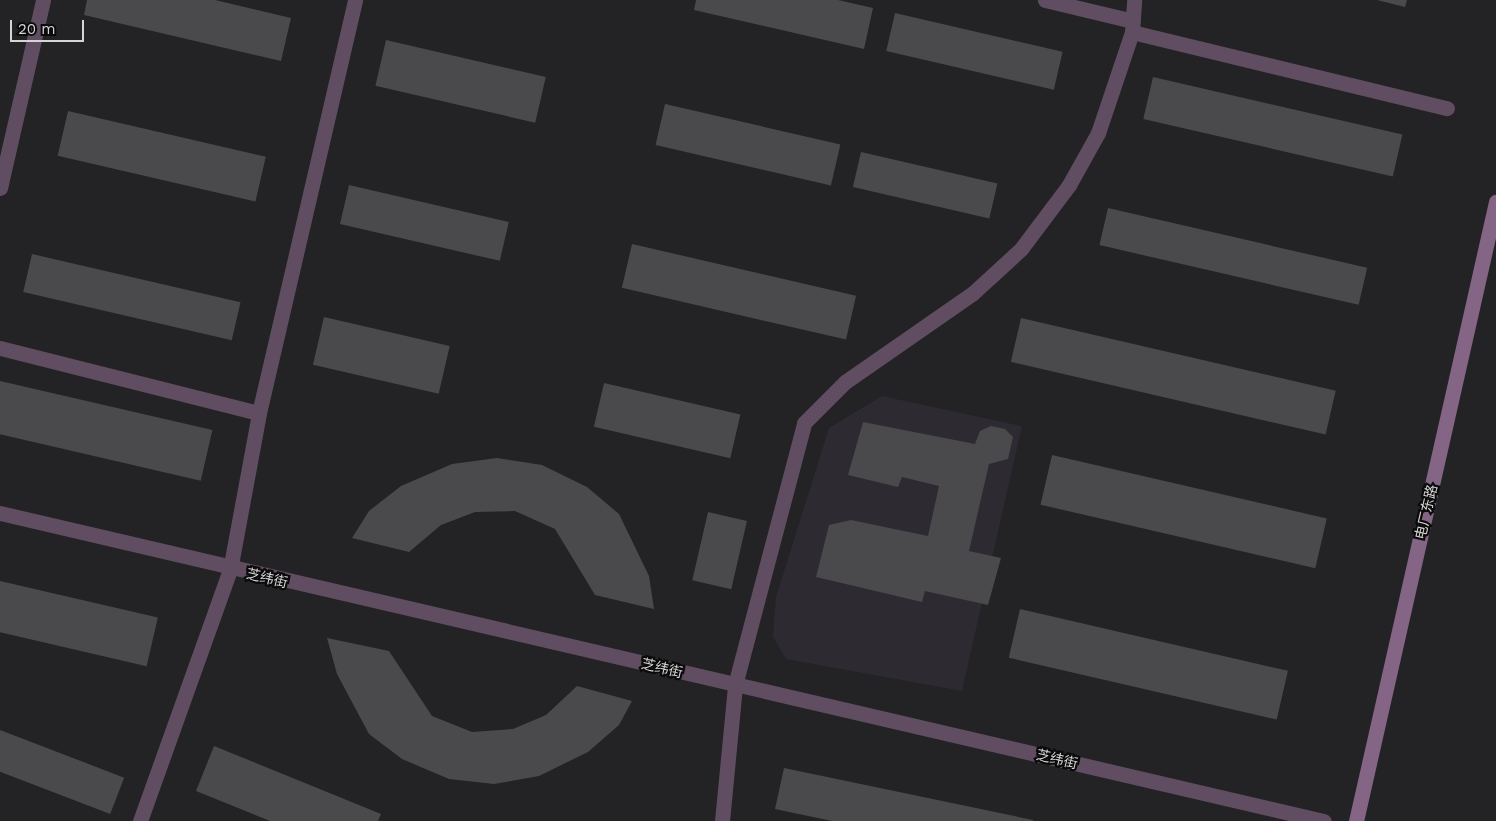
<!DOCTYPE html>
<meta charset="utf-8">
<style>
body{margin:0}
#map{position:relative;width:1496px;height:821px;overflow:hidden;background:#232224;font-family:"Work Sans","Noto Sans SC",sans-serif}
div>[style]{position:absolute}
.built>*{inset:0;background:#2d2a32}
.building>*{inset:0;background:#4a4a4d;transform-origin:0 0}
.street>*{height:15px;margin:-7.5px;padding:0 7.5px;transform-origin:7.5px;border-radius:7.5px;background:#614d62}
.secondary>*{height:15px;margin:-7.5px;padding:0 7.5px;transform-origin:7.5px;border-radius:7.5px;background:#846586}
span{translate:-50% -50%;white-space:nowrap;text-align:center;line-height:1.15;-webkit-text-stroke:4.5px #0c0b0c;paint-order:stroke}
.street-label{font-size:14px;color:#d5d5d6}
.scale{position:absolute;left:10px;top:20px;width:74px;height:22px;box-sizing:border-box;border:2px solid #d5d5d6;border-top:0;padding-left:6px;font-size:15px;line-height:18px;white-space:nowrap;color:#d5d5d6;-webkit-text-stroke:4px #0c0b0c;paint-order:stroke}
</style>
<div id="map">
<div class="built">
<div style="clip-path:polygon(882px 396px,1022px 426px,962px 691px,786px 659px,773px 637px,776px 597px,829px 428px)"></div>
</div>
<div class="building">
<div style="clip-path:polygon(87px 0,215px 0,291px 18px,281px 61px,84px 15px)"></div>
<div style="clip-path:polygon(696px 0,838px 0,873px 8px,864px 49px,694px 10px)"></div>
<div style="clip-path:polygon(1377px 0,1407px 0,1405px 7px)"></div>
<div style="left:895px;top:13px;width:172px;height:39px;rotate:13deg"></div>
<div style="left:386px;top:40px;width:164px;height:47px;rotate:13deg"></div>
<div style="left:1153px;top:77px;width:256px;height:43px;rotate:13deg"></div>
<div style="left:665px;top:104px;width:180px;height:42px;rotate:13deg"></div>
<div style="left:68px;top:111px;width:203px;height:46px;rotate:13deg"></div>
<div style="left:861px;top:152px;width:140px;height:36px;rotate:13deg"></div>
<div style="left:349px;top:185px;width:164px;height:40px;rotate:13deg"></div>
<div style="left:1108px;top:208px;width:266px;height:38px;rotate:13deg"></div>
<div style="left:632px;top:244px;width:230px;height:45px;rotate:13deg"></div>
<div style="left:32px;top:254px;width:214px;height:39px;rotate:13deg"></div>
<div style="left:324px;top:317px;width:129px;height:49px;rotate:13deg"></div>
<div style="left:1021px;top:318px;width:323px;height:45px;rotate:13deg"></div>
<div style="left:0;top:381px;width:218px;height:52px;rotate:13deg"></div>
<div style="left:604px;top:383px;width:140px;height:45px;rotate:13deg"></div>
<div style="clip-path:polygon(863px 422px,975px 444px,980px 431px,991px 426px,1005px 429px,1013px 437px,1008px 459px,989px 464px,969px 551px,1001px 558px,988px 605px,925px 591px,922px 602px,816px 577px,829px 525px,851px 520px,928px 536px,939px 486px,902px 477px,898px 487px,848px 475px)"></div>
<div style="left:1052px;top:455px;width:282px;height:51px;rotate:13deg"></div>
<div style="clip-path:polygon(497px 458px,542px 465px,587px 487px,619px 514px,649px 576px,654px 609px,595px 595px,555px 529px,515px 511px,475px 512px,441px 525px,409px 552px,352px 538px,369px 511px,401px 486px,452px 464px)"></div>
<div style="left:708px;top:512px;width:40px;height:70px;rotate:13deg"></div>
<div style="left:0;top:581px;width:162px;height:50px;rotate:13deg"></div>
<div style="left:1020px;top:609px;width:275px;height:50px;rotate:13deg"></div>
<div style="clip-path:polygon(327px 638px,389px 651px,432px 716px,472px 732px,513px 729px,546px 715px,577px 686px,632px 701px,619px 725px,588px 752px,539px 776px,494px 784px,449px 779px,402px 759px,369px 734px,337px 674px)"></div>
<div style="left:0;top:730px;width:133px;height:39px;rotate:21deg"></div>
<div style="clip-path:polygon(214px 746px,381px 814px,378px 821px,270px 821px,196px 791px)"></div>
<div style="clip-path:polygon(784px 768px,1033px 820px,1033px 821px,832px 821px,775px 809px)"></div>
</div>
<div class="street">
<div style="left:1045px;top:0;width:90px;rotate:13.4deg"></div>
<div style="left:1132px;top:32px;width:324px;rotate:13.6deg"></div>
<div style="left:0;top:188px;width:193px;rotate:-77.1deg"></div>
<div style="left:0;top:348px;width:267px;rotate:14.1deg"></div>
<div style="left:0;top:513px;width:1359px;rotate:13.1deg"></div>
<div style="left:140px;top:821px;width:267px;rotate:-70.3deg"></div>
<div style="left:230px;top:570px;width:160px;rotate:-79.5deg"></div>
<div style="left:259px;top:413px;width:424px;rotate:-76.9deg"></div>
<div style="left:722px;top:821px;width:137px;rotate:-84.5deg"></div>
<div style="left:735px;top:685px;width:271px;rotate:-75.2deg"></div>
<div style="left:804px;top:423px;width:58px;rotate:-45deg"></div>
<div style="left:845px;top:382px;width:156px;rotate:-34.8deg"></div>
<div style="left:973px;top:293px;width:65px;rotate:-42.5deg"></div>
<div style="left:1021px;top:249px;width:80px;rotate:-53.1deg"></div>
<div style="left:1069px;top:185px;width:60px;rotate:-60.9deg"></div>
<div style="left:1098px;top:133px;width:107px;rotate:-71.4deg"></div>
<div style="left:1132px;top:32px;width:32px;rotate:-86deg"></div>
</div>
<div class="secondary">
<div style="left:1356px;top:821px;width:635px;rotate:-77.26deg"></div>
</div>
<div class="street-label">
<span style="left:1426px;top:512px;rotate:-77deg">电厂东路</span>
<span style="left:267px;top:578px;rotate:13deg">芝纬街</span>
<span style="left:662px;top:668px;rotate:13deg">芝纬街</span>
<span style="left:1057px;top:759px;rotate:13deg">芝纬街</span>
</div>
<div class="scale">20 m</div>
</div>
